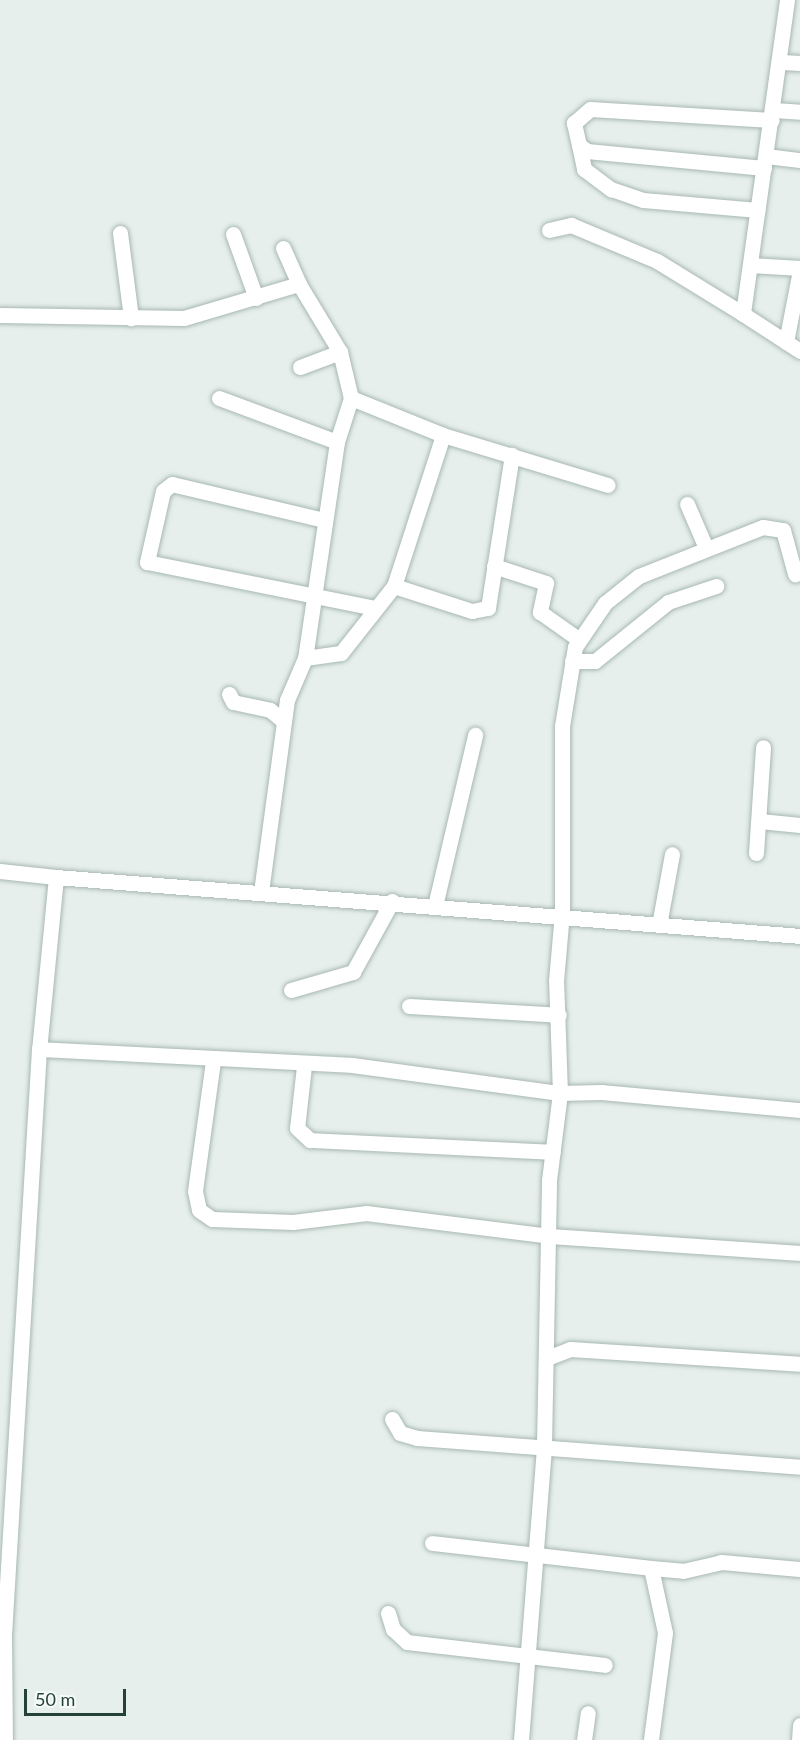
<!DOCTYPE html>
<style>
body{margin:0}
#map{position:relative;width:800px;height:1740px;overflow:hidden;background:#e6efeb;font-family:Lato,sans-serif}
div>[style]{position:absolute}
.roads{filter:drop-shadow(0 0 2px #a8b8b2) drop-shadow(0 0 2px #a8b8b2)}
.minor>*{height:15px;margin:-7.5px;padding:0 7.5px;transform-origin:7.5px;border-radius:7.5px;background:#fff}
span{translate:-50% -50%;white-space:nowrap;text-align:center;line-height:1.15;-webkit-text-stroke:6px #f7fbf9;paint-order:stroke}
.scale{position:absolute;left:24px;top:1689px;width:102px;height:27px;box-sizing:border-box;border:3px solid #24423a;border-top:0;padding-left:8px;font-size:18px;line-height:21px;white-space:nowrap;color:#24423a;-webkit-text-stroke:4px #f7fbf9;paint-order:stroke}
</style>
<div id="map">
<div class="roads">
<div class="minor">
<div style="left:787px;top:0;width:317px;rotate:98deg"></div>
<div style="left:743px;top:314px;width:68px;rotate:33deg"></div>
<div style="left:782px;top:62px;width:18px;rotate:3deg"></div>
<div style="left:774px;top:110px;width:26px;rotate:4deg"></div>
<div style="left:579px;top:145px;width:25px;rotate:78deg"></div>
<div style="left:584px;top:169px;width:34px;rotate:37deg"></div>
<div style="left:611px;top:189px;width:34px;rotate:19deg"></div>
<div style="left:643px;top:200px;width:115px;rotate:5deg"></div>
<div style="left:766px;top:156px;width:34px;rotate:7deg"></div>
<div style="left:764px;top:168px;width:178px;rotate:-174.5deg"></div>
<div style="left:587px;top:151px;width:10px;rotate:-143deg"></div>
<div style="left:579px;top:145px;width:23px;rotate:-103deg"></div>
<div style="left:574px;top:123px;width:21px;rotate:-41deg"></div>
<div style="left:590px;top:109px;width:182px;rotate:3.5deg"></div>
<div style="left:549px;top:230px;width:23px;rotate:-13deg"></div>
<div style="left:571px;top:225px;width:93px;rotate:22.7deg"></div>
<div style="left:657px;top:261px;width:101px;rotate:31.6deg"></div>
<div style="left:120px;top:233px;width:86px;rotate:82.6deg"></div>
<div style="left:233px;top:234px;width:68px;rotate:70.2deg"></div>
<div style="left:283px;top:248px;width:39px;rotate:66deg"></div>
<div style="left:750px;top:265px;width:50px;rotate:3.4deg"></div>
<div style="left:0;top:315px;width:184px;rotate:0.9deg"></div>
<div style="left:184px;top:318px;width:120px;rotate:-16.5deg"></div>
<div style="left:299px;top:284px;width:79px;rotate:58.9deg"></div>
<div style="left:340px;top:352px;width:47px;rotate:76.6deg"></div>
<div style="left:351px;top:398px;width:46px;rotate:107.7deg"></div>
<div style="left:337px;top:442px;width:218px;rotate:98.4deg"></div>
<div style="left:786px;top:342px;width:73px;rotate:-79deg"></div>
<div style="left:300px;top:367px;width:43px;rotate:-20.6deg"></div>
<div style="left:219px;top:398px;width:126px;rotate:20.4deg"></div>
<div style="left:443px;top:435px;width:172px;rotate:16.9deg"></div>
<div style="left:687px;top:504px;width:48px;rotate:66.6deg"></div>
<div style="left:324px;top:520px;width:156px;rotate:-166.7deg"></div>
<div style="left:172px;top:484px;width:11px;rotate:142deg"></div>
<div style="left:163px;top:491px;width:73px;rotate:102.7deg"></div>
<div style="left:147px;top:562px;width:233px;rotate:11.4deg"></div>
<div style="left:494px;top:566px;width:55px;rotate:18.1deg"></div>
<div style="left:546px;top:583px;width:30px;rotate:102deg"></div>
<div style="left:540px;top:612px;width:47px;rotate:35.4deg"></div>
<div style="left:394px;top:586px;width:82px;rotate:17.8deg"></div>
<div style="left:472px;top:611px;width:16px;rotate:-11deg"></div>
<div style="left:488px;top:608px;width:155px;rotate:-81.1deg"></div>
<div style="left:572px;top:661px;width:23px"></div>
<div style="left:595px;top:661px;width:94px;rotate:-38.9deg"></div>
<div style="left:668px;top:602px;width:51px;rotate:-18.4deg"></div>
<div style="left:229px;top:694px;width:9px;rotate:63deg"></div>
<div style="left:233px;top:702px;width:38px;rotate:12deg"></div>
<div style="left:270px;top:710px;width:14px;rotate:39deg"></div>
<div style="left:760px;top:821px;width:40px;rotate:5.7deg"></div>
<div style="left:756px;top:853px;width:106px;rotate:-86.2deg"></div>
<div style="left:0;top:871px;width:56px;rotate:6.1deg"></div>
<div style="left:56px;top:877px;width:173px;rotate:95.6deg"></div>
<div style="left:39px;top:1049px;width:586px;rotate:93.42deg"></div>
<div style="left:4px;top:1634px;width:106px;rotate:89.5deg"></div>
<div style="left:56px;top:877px;width:746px;rotate:4.53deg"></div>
<div style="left:261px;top:892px;width:194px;rotate:-82.3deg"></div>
<div style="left:287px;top:700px;width:46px;rotate:-66.8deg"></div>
<div style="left:305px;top:658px;width:36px;rotate:-8deg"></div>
<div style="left:341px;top:653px;width:85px;rotate:-51.7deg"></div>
<div style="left:394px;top:586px;width:159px;rotate:-72deg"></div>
<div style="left:443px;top:435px;width:99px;rotate:-158.1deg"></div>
<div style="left:435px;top:906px;width:176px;rotate:-76.8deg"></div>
<div style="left:659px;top:925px;width:72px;rotate:-79.6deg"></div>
<div style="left:291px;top:990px;width:65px;rotate:-16.2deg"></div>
<div style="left:353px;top:972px;width:81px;rotate:-61.2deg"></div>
<div style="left:409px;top:1006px;width:150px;rotate:3.4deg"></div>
<div style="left:39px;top:1049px;width:313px;rotate:2.9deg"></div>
<div style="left:352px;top:1065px;width:210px;rotate:7.7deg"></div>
<div style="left:560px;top:1093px;width:41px;rotate:-1.4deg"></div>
<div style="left:601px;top:1092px;width:200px;rotate:5.2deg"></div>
<div style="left:213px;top:1061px;width:131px;rotate:97.9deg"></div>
<div style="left:195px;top:1191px;width:19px;rotate:78deg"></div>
<div style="left:199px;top:1210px;width:16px;rotate:35deg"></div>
<div style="left:212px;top:1219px;width:81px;rotate:2.1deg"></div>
<div style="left:293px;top:1222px;width:74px;rotate:-7deg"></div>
<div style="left:366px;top:1213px;width:185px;rotate:7.1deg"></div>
<div style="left:550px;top:1236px;width:251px;rotate:3.9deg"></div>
<div style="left:304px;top:1066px;width:62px;rotate:96.4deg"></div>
<div style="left:297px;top:1128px;width:18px;rotate:43deg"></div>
<div style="left:310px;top:1140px;width:243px;rotate:2.8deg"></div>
<div style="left:547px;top:1358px;width:25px;rotate:-21deg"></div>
<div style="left:570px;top:1349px;width:230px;rotate:3.7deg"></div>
<div style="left:392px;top:1419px;width:16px;rotate:60deg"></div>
<div style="left:400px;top:1433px;width:18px;rotate:16deg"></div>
<div style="left:417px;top:1438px;width:384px;rotate:4.3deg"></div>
<div style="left:432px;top:1543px;width:220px;rotate:6.5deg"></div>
<div style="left:651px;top:1568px;width:66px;rotate:77.8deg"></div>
<div style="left:665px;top:1633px;width:108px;rotate:97.5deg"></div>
<div style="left:651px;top:1568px;width:32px;rotate:5deg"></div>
<div style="left:683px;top:1571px;width:39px;rotate:-13deg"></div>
<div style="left:721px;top:1562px;width:79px;rotate:5.1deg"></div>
<div style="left:388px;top:1613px;width:17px;rotate:73deg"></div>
<div style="left:393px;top:1629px;width:19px;rotate:43deg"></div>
<div style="left:407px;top:1642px;width:199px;rotate:6.6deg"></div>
<div style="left:521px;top:1740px;width:296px;rotate:-85.5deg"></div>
<div style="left:544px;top:1445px;width:265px;rotate:-88.9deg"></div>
<div style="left:549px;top:1180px;width:88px;rotate:-82.8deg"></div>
<div style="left:560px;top:1093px;width:112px;rotate:-92deg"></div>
<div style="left:556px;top:981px;width:68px;rotate:-85deg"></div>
<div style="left:562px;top:913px;width:187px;rotate:-90deg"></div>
<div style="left:562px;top:726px;width:80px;rotate:-80.7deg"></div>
<div style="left:575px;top:647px;width:53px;rotate:-55.7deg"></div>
<div style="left:605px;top:603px;width:43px;rotate:-38.5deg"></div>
<div style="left:639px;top:576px;width:133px;rotate:-21.6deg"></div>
<div style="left:763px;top:527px;width:20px;rotate:9deg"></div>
<div style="left:783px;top:530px;width:46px;rotate:74.7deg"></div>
<div style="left:584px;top:1740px;width:27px;rotate:-82deg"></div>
<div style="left:799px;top:1740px;width:15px;rotate:-86deg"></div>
</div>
</div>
<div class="scale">50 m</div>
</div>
